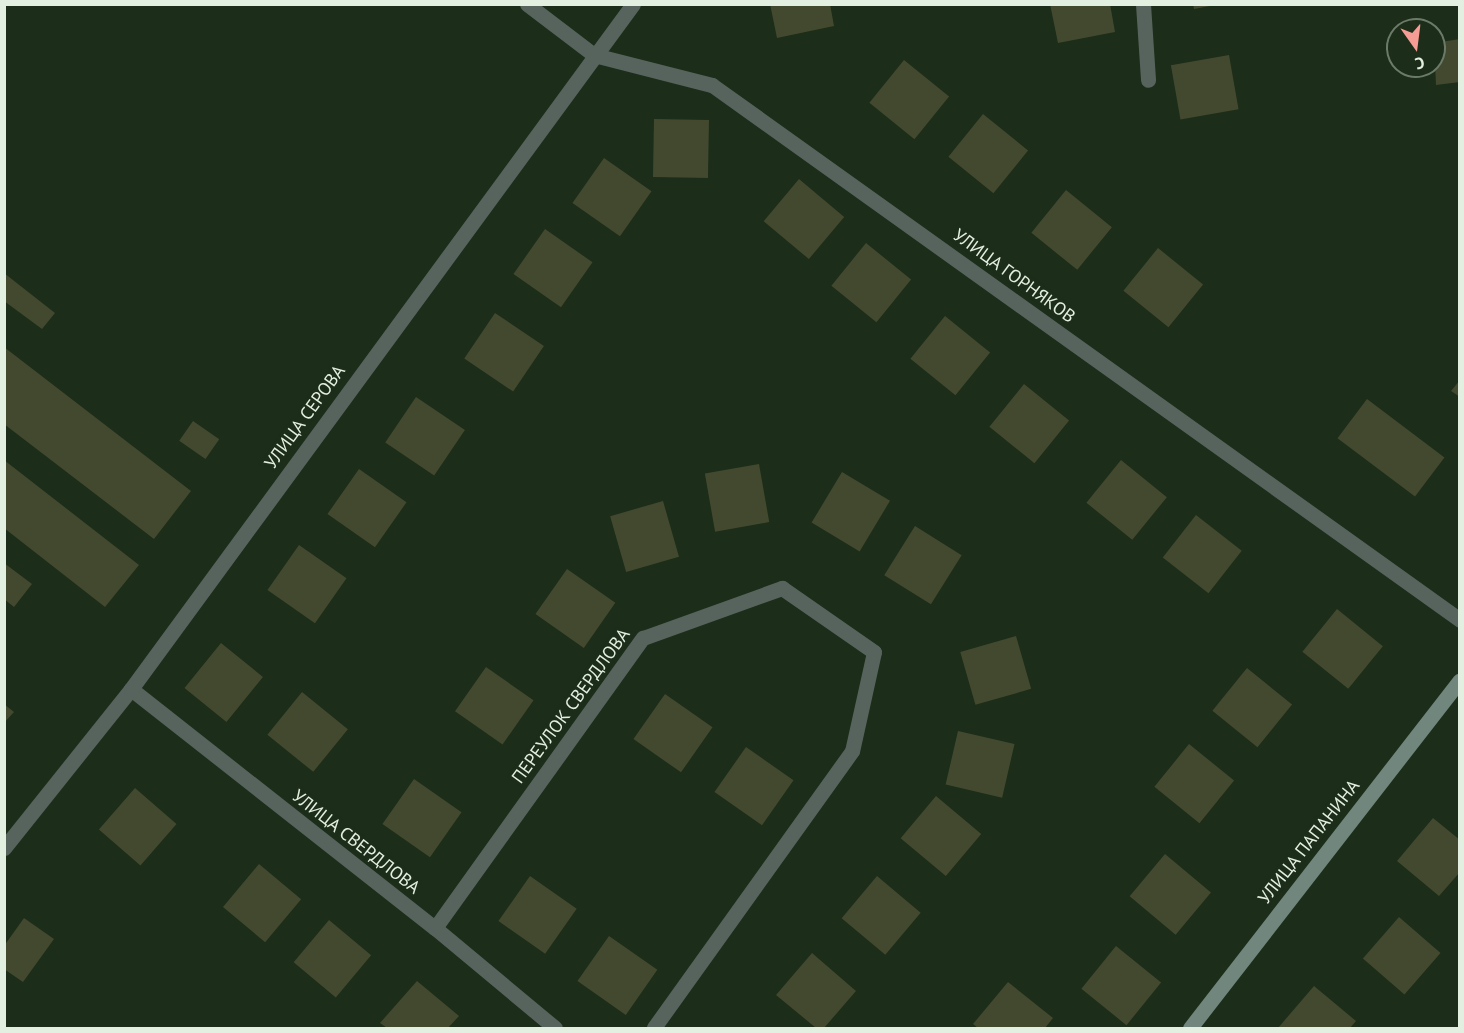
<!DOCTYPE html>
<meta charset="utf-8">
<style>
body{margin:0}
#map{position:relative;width:1464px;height:1033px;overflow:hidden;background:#1c2d19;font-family:"PT Sans",sans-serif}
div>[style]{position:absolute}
.building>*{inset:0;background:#43492e;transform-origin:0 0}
.street>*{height:15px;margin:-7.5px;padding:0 7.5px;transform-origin:7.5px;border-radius:7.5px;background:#57645e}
.secondary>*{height:15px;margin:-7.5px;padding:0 7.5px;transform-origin:7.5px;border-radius:7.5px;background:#71867c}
span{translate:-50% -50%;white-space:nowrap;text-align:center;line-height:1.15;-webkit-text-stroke:6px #1c2d19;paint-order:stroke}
.street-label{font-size:18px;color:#e3efe1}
.frame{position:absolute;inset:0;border:6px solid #e3efe1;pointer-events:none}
.north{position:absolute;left:1386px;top:18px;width:60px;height:60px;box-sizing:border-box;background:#1c2d19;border:2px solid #6c7b69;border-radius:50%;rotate:166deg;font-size:16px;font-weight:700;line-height:24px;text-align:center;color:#e3efe1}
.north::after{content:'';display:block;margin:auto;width:21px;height:27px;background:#f59c95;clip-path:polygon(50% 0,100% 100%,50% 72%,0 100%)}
</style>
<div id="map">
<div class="building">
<div style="clip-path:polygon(770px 4px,830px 4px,834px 26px,777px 38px)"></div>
<div style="clip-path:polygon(1050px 4px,1110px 4px,1115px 32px,1058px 43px)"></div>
<div style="clip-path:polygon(1193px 4px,1210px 4px,1210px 6px,1194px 9px)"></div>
<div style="clip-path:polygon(1460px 39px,1460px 82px,1436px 85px,1434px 43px)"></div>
<div style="left:1229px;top:55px;width:55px;height:59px;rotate:80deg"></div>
<div style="left:904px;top:60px;width:58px;height:55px;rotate:39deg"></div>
<div style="left:983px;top:114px;width:58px;height:55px;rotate:39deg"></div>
<div style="left:654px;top:119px;width:55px;height:58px;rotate:1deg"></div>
<div style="left:604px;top:158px;width:58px;height:55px;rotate:35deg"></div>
<div style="left:799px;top:179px;width:59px;height:55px;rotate:40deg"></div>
<div style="left:1066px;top:190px;width:59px;height:55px;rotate:39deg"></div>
<div style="left:545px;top:229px;width:58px;height:55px;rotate:35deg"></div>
<div style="left:866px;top:243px;width:58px;height:55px;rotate:39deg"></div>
<div style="left:1158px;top:248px;width:58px;height:55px;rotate:39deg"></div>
<div style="clip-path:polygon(4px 273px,55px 313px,42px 329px,4px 301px)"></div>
<div style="left:495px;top:313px;width:59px;height:55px;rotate:34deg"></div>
<div style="left:945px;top:316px;width:58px;height:55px;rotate:39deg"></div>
<div style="clip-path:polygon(4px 347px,191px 491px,154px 539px,4px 424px)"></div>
<div style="clip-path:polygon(1460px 380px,1460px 397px,1451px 391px)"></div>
<div style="left:1024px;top:384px;width:58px;height:55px;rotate:39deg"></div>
<div style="left:416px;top:397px;width:59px;height:55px;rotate:34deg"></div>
<div style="left:1367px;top:399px;width:97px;height:49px;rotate:37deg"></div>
<div style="left:193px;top:421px;width:32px;height:24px;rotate:35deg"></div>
<div style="clip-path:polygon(4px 460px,139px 565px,105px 607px,4px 528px)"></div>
<div style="left:1121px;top:460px;width:59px;height:55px;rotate:39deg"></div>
<div style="left:759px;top:464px;width:59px;height:55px;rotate:80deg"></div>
<div style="left:359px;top:469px;width:58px;height:55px;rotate:35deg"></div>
<div style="left:842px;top:472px;width:56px;height:59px;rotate:31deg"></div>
<div style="left:663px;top:501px;width:58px;height:55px;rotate:74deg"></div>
<div style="left:1196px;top:515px;width:58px;height:54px;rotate:38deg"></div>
<div style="left:915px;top:526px;width:55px;height:58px;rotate:32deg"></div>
<div style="left:299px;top:545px;width:58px;height:55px;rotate:35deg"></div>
<div style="clip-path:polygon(4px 563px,32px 584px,14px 607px,4px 599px)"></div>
<div style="left:567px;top:569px;width:59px;height:55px;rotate:35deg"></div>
<div style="left:1337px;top:609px;width:59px;height:55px;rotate:39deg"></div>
<div style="left:1016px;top:636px;width:55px;height:58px;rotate:74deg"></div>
<div style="left:221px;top:643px;width:54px;height:58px;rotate:39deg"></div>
<div style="left:486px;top:667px;width:58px;height:54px;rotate:35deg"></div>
<div style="left:1247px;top:668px;width:58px;height:55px;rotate:39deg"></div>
<div style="left:302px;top:692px;width:59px;height:55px;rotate:39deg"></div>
<div style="left:665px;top:694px;width:58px;height:55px;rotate:35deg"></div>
<div style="clip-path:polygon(4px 704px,14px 712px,4px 723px)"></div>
<div style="left:958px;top:731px;width:58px;height:55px;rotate:13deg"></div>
<div style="left:1189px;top:744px;width:58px;height:55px;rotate:39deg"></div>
<div style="left:746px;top:747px;width:58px;height:55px;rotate:35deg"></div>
<div style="left:414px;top:779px;width:58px;height:55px;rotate:35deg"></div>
<div style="left:135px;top:788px;width:55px;height:55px;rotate:41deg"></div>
<div style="left:936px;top:796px;width:59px;height:55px;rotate:40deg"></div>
<div style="clip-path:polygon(1433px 818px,1460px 840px,1460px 872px,1439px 896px,1397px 861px)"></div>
<div style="left:1165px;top:854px;width:60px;height:55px;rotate:40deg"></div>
<div style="left:259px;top:864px;width:55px;height:56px;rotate:40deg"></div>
<div style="left:530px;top:876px;width:57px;height:55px;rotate:35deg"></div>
<div style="left:877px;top:876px;width:57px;height:55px;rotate:40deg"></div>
<div style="left:1399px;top:917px;width:55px;height:55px;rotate:41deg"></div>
<div style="clip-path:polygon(24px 918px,54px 939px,23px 982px,4px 969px,4px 946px)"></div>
<div style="left:329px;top:920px;width:55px;height:55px;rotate:40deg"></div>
<div style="left:609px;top:936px;width:59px;height:55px;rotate:35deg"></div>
<div style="left:1116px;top:946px;width:58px;height:55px;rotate:39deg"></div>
<div style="clip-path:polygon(812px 953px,856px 991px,824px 1028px,816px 1028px,776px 995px)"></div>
<div style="clip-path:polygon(417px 981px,459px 1016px,448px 1028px,387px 1028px,380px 1023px)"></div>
<div style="clip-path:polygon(1008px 982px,1053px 1018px,1045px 1028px,978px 1028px,973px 1024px)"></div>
<div style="clip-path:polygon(1314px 986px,1356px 1021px,1350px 1028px,1278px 1028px)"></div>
</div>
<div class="street">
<div style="left:527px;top:4px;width:84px;rotate:37.3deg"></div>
<div style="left:594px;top:55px;width:122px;rotate:14.3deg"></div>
<div style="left:712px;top:85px;width:920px;rotate:35.57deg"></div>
<div style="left:1143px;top:4px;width:76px;rotate:86.2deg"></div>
<div style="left:131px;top:689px;width:387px;rotate:38.2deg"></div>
<div style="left:435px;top:928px;width:156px;rotate:39.8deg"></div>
<div style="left:4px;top:848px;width:203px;rotate:-51.4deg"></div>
<div style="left:131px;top:689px;width:849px;rotate:-53.76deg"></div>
<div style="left:435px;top:928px;width:357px;rotate:-54.4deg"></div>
<div style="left:643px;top:638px;width:148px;rotate:-19.8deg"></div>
<div style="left:782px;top:588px;width:112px;rotate:34.8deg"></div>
<div style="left:874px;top:652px;width:101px;rotate:102.5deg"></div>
<div style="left:852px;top:751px;width:340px;rotate:125.6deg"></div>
</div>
<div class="secondary">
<div style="left:1190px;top:1028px;width:440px;rotate:-52.2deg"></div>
</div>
<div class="street-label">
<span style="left:1014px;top:276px;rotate:36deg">УЛИЦА ГОРНЯКОВ</span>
<span style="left:305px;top:417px;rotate:-54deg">УЛИЦА СЕРОВА</span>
<span style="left:571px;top:706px;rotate:-54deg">ПЕРЕУЛОК СВЕРДЛОВА</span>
<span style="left:356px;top:842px;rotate:38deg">УЛИЦА СВЕРДЛОВА</span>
<span style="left:1309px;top:842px;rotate:-52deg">УЛИЦА ПАПАНИНА</span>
</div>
<div class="frame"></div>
<div class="north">С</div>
</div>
